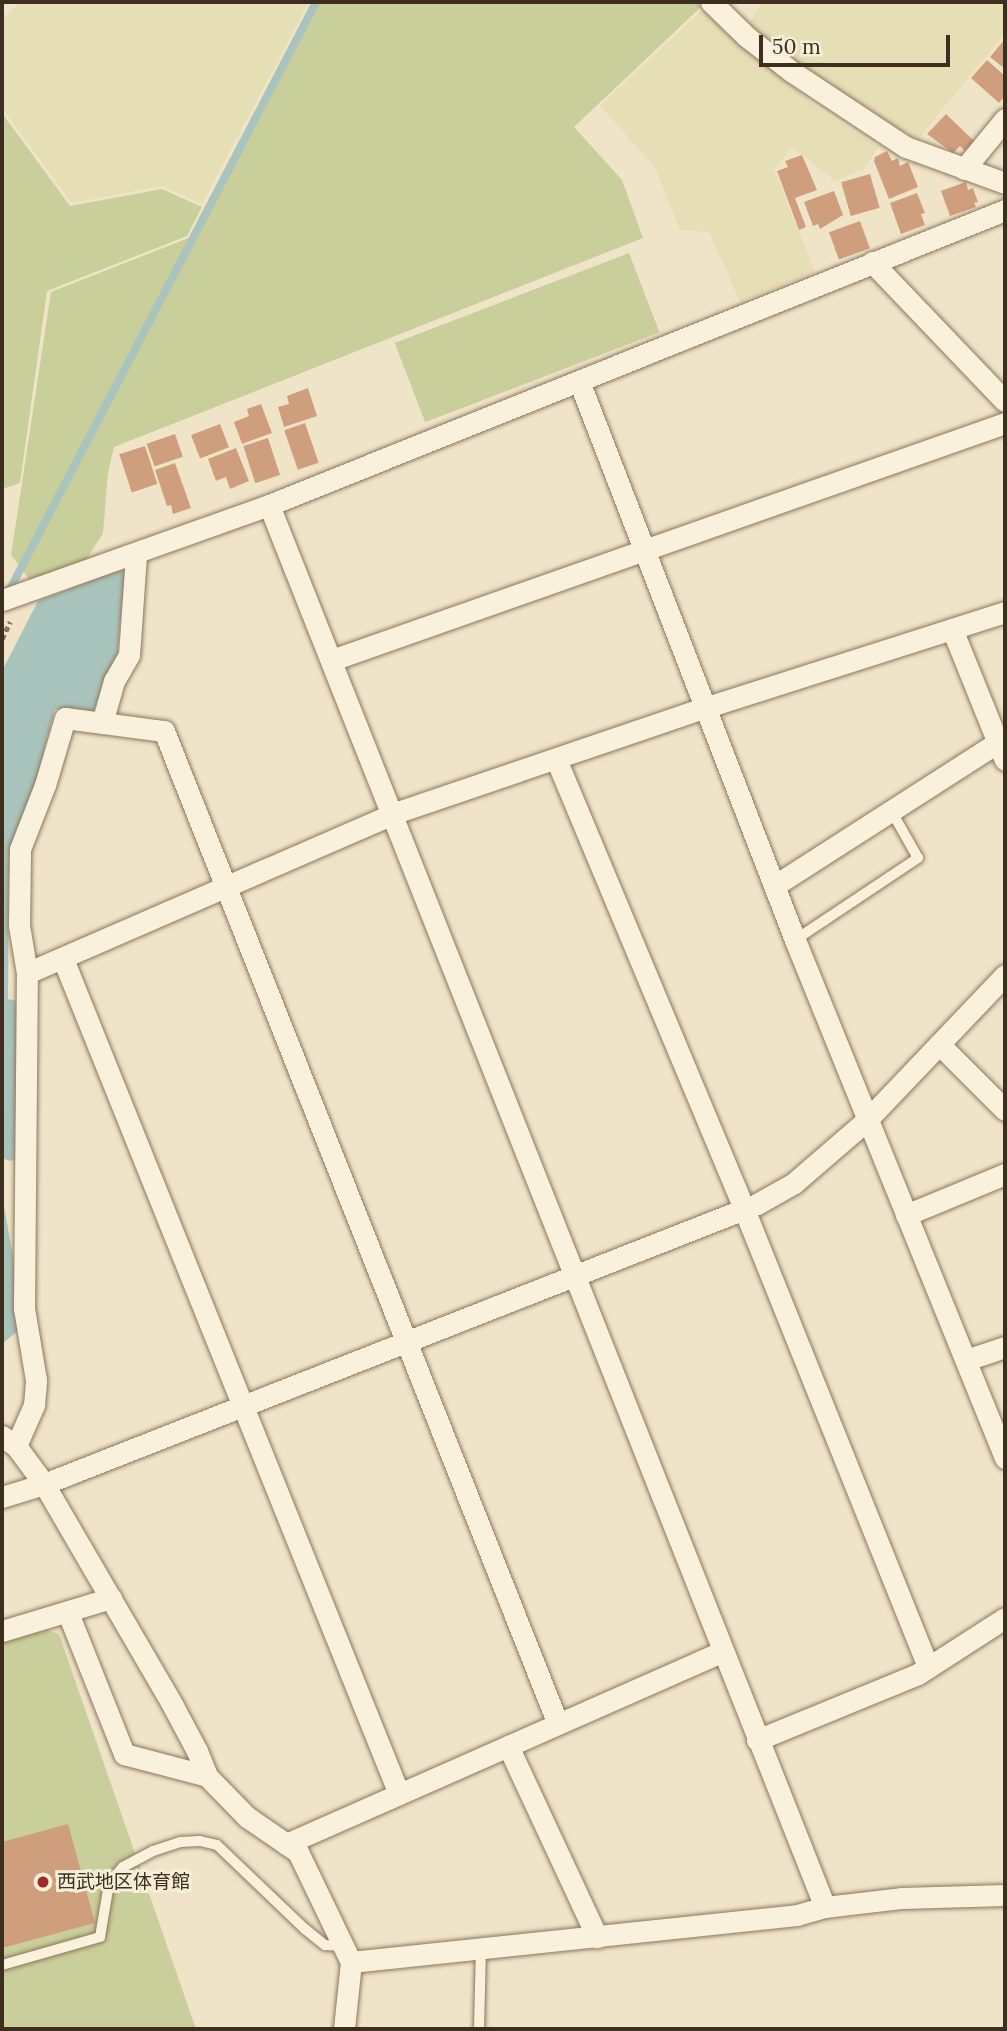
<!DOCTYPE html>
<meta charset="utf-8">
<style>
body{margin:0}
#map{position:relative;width:1007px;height:2031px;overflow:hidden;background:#f0e4c8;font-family:Lora,"Noto Sans JP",serif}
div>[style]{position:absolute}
.farmland>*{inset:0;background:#e6deb5}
.green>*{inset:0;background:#c9cf9b;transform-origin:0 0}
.water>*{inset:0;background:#a9c4bc}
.stream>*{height:8px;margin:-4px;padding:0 4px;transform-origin:4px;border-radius:4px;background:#a9c4bc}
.building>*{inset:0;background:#cf9f7d;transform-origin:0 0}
.path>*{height:4.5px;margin-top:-2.25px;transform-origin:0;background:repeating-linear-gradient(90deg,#8d765c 0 5px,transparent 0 8.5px)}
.roads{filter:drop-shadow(0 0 2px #8d765c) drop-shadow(0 0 2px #8d765c)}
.lane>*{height:10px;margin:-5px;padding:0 5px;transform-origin:5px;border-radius:5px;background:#faf1dc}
.street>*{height:21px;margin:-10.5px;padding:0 10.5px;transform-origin:10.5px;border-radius:10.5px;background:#faf1dc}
.dots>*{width:19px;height:19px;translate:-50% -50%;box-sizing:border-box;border:4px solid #f7eed8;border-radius:50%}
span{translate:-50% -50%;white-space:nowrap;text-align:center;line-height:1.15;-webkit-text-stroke:6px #f7eed8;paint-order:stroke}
.poi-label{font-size:19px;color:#3d2e20}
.left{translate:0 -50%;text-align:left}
.frame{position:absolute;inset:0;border:4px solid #3d2e20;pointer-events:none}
.scale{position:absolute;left:759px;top:35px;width:191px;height:32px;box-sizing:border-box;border:4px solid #3d2e20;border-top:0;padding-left:9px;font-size:21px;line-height:24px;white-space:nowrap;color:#3d2e20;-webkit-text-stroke:5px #f7eed8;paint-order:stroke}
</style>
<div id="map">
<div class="farmland">
<div style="clip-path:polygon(21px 2px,309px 2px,202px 204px,162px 186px,72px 203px,2px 108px,2px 19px)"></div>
<div style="clip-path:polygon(762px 2px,1005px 2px,1005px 33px,918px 139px,871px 116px,747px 28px)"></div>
<div style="clip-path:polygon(702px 10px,819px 109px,878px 147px,864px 169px,835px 181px,792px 147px,774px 169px,815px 272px,740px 302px,709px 232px,680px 230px,655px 167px,600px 106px)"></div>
</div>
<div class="green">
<div style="clip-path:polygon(320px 2px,695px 2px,701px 7px,574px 127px,622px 180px,643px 238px,114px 447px,108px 473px,103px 533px,83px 565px,32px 583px,11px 555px,51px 292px,196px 235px)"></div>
<div style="clip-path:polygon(2px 113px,70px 206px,162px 189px,202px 207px,187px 236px,47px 291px,20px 483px,2px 489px)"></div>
<div style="left:629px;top:253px;width:85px;height:251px;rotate:69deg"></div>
<div style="clip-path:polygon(47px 1630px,59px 1634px,196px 2029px,2px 2029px,2px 1642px)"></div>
</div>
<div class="water">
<div style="clip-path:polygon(119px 570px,125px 574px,117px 656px,93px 711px,55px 709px,32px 795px,9px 852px,8px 999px,21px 1002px,19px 1158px,10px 1161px,2px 1158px,2px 671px,38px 601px)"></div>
<div style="clip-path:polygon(2px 1195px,15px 1267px,20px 1329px,2px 1344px)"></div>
</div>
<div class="stream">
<div style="left:8px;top:593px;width:666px;rotate:-62.47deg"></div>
</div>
<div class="building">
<div style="clip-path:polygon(1005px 39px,1005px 69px,990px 57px)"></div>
<div style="clip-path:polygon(987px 60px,1005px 76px,1005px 96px,999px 103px,971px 78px)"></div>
<div style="clip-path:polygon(946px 114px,974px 141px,965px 151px,960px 146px,953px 153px,927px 134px)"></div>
<div style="clip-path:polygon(887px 151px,892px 161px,898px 158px,900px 166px,908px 162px,918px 187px,889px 199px,874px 161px,875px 157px)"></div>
<div style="clip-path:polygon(802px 155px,817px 190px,795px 198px,806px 227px,799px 230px,777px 171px,788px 167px,785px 161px)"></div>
<div style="left:870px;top:174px;width:35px;height:30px;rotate:74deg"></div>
<div style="clip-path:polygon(966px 182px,968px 190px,973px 188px,978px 202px,974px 203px,976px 207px,950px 216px,941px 191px)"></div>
<div style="clip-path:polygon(834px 191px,843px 215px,820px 229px,818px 224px,813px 226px,804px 202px)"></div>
<div style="clip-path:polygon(917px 193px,925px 213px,921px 214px,925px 225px,901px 234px,890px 203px)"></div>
<div style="left:860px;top:221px;width:29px;height:33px;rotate:70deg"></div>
<div style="clip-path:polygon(308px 388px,317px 416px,284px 427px,278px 407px,289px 404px,287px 396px)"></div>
<div style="clip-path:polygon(261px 404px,272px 433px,242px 444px,234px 422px,249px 416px,247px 409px)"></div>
<div style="left:305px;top:423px;width:42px;height:22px;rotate:71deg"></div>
<div style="left:220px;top:424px;width:25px;height:31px;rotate:69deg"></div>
<div style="left:175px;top:434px;width:24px;height:30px;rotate:71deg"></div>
<div style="left:268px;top:438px;width:39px;height:26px;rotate:72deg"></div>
<div style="left:145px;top:446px;width:40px;height:27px;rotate:72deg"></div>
<div style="clip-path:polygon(236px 448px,249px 481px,230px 489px,226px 477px,216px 481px,208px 459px)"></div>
<div style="clip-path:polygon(175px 463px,191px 508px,173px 514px,171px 505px,167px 506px,155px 470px)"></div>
<div style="clip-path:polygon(68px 1824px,95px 1923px,2px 1948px,2px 1842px)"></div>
</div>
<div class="path">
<div style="left:2px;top:639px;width:19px;rotate:-65deg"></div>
</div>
<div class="roads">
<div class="lane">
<div style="left:795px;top:940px;width:148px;rotate:-33.7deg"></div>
<div style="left:918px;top:858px;width:53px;rotate:-119.5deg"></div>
<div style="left:2px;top:1965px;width:102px;rotate:-15.9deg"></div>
<div style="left:100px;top:1937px;width:54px;rotate:-80.4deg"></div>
<div style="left:109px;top:1884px;width:22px;rotate:-51deg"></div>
<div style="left:123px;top:1867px;width:34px;rotate:-28deg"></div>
<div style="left:153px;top:1851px;width:28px;rotate:-18deg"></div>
<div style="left:180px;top:1842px;width:20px;rotate:-3deg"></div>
<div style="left:200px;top:1841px;width:17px;rotate:13deg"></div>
<div style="left:217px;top:1845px;width:122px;rotate:43.7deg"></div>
<div style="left:305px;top:1929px;width:26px;rotate:39deg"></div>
<div style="left:325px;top:1945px;width:17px;rotate:3deg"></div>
<div style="left:479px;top:2029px;width:80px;rotate:-88.6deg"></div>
</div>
<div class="street">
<div style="left:711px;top:2px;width:50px;rotate:44.2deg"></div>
<div style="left:747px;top:37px;width:56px;rotate:37.7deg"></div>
<div style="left:791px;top:71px;width:138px;rotate:33.5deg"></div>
<div style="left:906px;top:147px;width:105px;rotate:20deg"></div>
<div style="left:964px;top:169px;width:65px;rotate:-50.6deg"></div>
<div style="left:872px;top:262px;width:192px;rotate:46.3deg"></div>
<div style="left:579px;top:381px;width:599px;rotate:68.87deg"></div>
<div style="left:795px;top:940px;width:559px;rotate:67.93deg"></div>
<div style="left:269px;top:505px;width:1508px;rotate:68.37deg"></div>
<div style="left:2px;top:600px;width:283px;rotate:-19.6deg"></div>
<div style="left:269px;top:505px;width:793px;rotate:-21.84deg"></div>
<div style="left:952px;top:629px;width:141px;rotate:68deg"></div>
<div style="left:332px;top:660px;width:714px;rotate:-19.4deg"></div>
<div style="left:102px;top:723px;width:44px;rotate:-74.1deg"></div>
<div style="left:114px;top:681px;width:30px;rotate:-60deg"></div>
<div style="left:129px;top:655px;width:101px;rotate:-86deg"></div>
<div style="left:556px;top:759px;width:488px;rotate:67.3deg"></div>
<div style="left:744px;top:1209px;width:494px;rotate:68.1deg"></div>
<div style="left:774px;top:886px;width:266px;rotate:-32.7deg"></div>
<div style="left:63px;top:959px;width:900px;rotate:68.08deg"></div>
<div style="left:27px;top:973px;width:398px;rotate:-23.5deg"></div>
<div style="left:392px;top:814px;width:330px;rotate:-18.8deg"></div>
<div style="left:704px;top:708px;width:316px;rotate:-17.7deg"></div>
<div style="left:939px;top:1044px;width:93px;rotate:45deg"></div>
<div style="left:906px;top:1215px;width:107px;rotate:-22.5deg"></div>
<div style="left:966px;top:1360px;width:41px;rotate:-18.4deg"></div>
<div style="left:2px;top:1436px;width:17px;rotate:36deg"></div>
<div style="left:16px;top:1446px;width:47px;rotate:53.6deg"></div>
<div style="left:44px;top:1484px;width:257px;rotate:59.8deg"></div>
<div style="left:173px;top:1706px;width:51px;rotate:61.9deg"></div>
<div style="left:197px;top:1751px;width:27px;rotate:68deg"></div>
<div style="left:16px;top:1446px;width:45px;rotate:-66.3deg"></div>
<div style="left:34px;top:1405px;width:25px;rotate:-85deg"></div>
<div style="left:36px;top:1380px;width:73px;rotate:-99.5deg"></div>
<div style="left:24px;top:1308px;width:335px;rotate:-89.5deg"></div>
<div style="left:27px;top:973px;width:49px;rotate:-99.5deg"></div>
<div style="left:19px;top:925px;width:76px;rotate:-89.2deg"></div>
<div style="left:20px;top:849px;width:69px;rotate:-68.7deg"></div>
<div style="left:45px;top:785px;width:70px;rotate:-73.4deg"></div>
<div style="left:65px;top:718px;width:100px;rotate:7.5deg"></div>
<div style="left:164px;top:731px;width:1068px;rotate:68.36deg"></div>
<div style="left:2px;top:1497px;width:44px;rotate:-17.2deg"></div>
<div style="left:44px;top:1484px;width:766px;rotate:-21.44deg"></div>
<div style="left:757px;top:1204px;width:43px;rotate:-29.6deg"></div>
<div style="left:794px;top:1183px;width:96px;rotate:-40.8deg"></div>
<div style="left:867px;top:1120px;width:200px;rotate:-46.4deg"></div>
<div style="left:68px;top:1613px;width:152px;rotate:68.3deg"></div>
<div style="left:124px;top:1754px;width:86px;rotate:14.8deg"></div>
<div style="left:207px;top:1776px;width:57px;rotate:45.7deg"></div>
<div style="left:247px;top:1817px;width:62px;rotate:34.5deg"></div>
<div style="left:298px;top:1852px;width:122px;rotate:64.3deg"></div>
<div style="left:351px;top:1962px;width:67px;rotate:96deg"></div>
<div style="left:2px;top:1631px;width:114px;rotate:-16.8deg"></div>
<div style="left:757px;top:1740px;width:174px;rotate:-22.3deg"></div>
<div style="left:918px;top:1674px;width:103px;rotate:-32.8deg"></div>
<div style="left:508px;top:1746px;width:211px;rotate:65deg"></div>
<div style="left:286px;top:1844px;width:476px;rotate:-23.8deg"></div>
<div style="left:351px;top:1962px;width:448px;rotate:-6deg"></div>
<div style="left:797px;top:1915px;width:29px;rotate:-16deg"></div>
<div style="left:825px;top:1907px;width:78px;rotate:-6.7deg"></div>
<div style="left:902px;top:1898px;width:103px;rotate:-1.7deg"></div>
</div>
</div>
<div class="dots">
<div style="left:43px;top:1882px;background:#9e2a2b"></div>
</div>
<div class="poi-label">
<span class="left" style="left:57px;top:1882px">西武地区体育館</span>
</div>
<div class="frame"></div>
<div class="scale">50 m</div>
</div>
